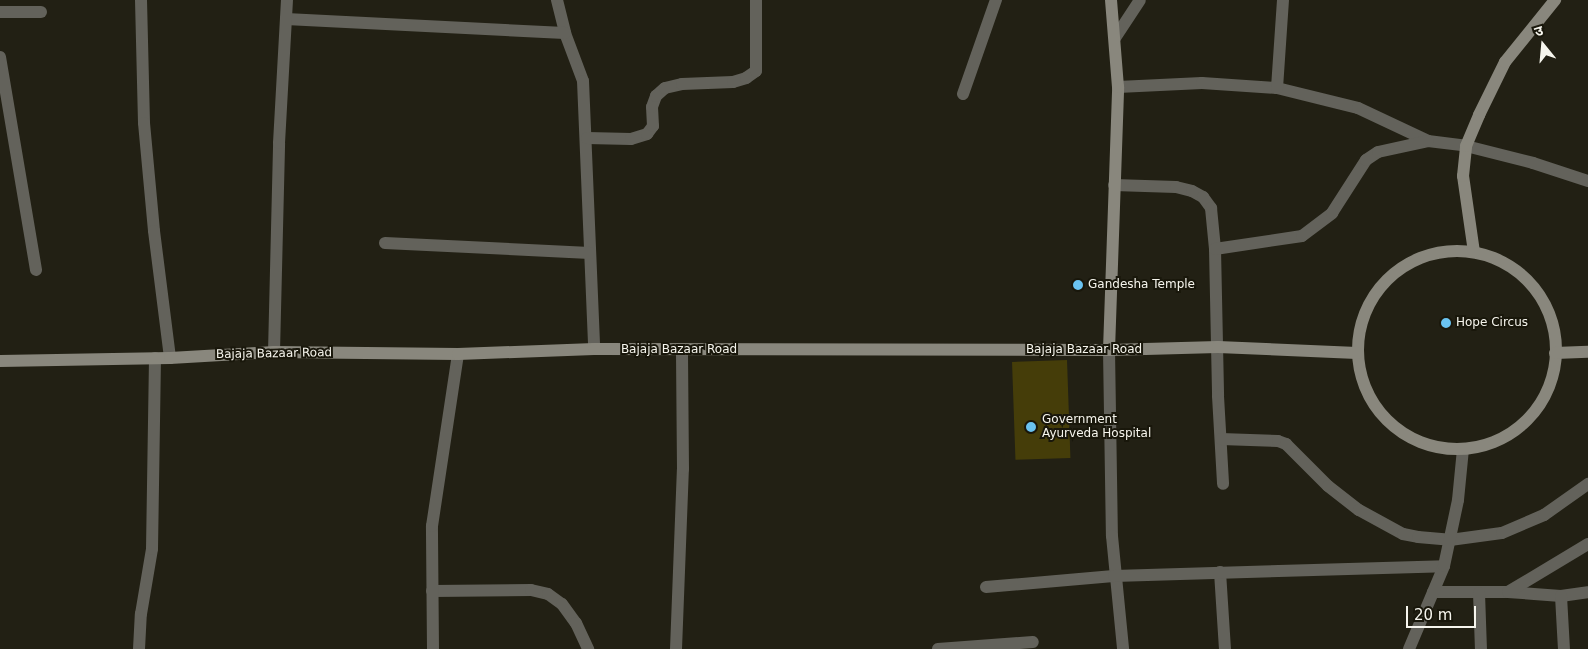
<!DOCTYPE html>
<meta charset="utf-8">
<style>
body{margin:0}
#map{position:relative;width:1588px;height:649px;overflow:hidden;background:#222014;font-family:"DejaVu Sans","Noto Sans Devanagari",sans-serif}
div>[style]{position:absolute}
.building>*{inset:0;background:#453d09;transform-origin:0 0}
.street>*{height:12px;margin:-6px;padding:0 6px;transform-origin:6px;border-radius:6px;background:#63625b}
.secondary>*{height:12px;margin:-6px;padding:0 6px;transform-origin:6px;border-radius:6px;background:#89877d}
.secondary>.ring{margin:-6px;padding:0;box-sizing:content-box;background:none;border:12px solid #89877d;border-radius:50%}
.dots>*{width:14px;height:14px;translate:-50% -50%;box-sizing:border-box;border:2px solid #19170b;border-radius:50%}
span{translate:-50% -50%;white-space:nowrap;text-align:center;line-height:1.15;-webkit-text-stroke:4px #19170b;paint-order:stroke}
.poi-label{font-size:12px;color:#f6f5ed}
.left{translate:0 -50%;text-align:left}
.street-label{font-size:12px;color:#f6f5ed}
.north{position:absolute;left:1518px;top:20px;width:50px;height:50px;-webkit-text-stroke:4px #19170b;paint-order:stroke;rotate:343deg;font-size:14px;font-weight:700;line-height:20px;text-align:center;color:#f6f5ed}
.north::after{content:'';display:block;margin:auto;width:18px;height:22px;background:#f6f5ed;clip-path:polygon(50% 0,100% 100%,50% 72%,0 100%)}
.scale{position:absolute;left:1406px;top:606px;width:70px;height:22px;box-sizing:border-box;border:2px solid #f6f5ed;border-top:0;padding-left:6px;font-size:15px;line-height:18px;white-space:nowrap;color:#f6f5ed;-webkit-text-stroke:4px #19170b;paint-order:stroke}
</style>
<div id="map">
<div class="building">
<div style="left:1067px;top:360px;width:98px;height:55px;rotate:88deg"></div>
</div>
<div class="street">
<div style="left:141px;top:0;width:123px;rotate:88.6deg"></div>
<div style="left:144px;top:123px;width:108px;rotate:84.7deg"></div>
<div style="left:154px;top:231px;width:128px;rotate:82.8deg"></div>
<div style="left:557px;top:0;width:34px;rotate:76deg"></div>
<div style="left:565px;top:33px;width:51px;rotate:69.4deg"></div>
<div style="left:583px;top:81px;width:268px;rotate:87.6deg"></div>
<div style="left:0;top:12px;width:41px"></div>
<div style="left:286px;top:19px;width:279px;rotate:2.9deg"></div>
<div style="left:1115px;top:38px;width:45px;rotate:-56.7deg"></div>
<div style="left:0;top:57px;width:216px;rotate:80.4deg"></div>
<div style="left:1118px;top:87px;width:84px;rotate:-2.7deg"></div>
<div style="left:1202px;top:83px;width:75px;rotate:3.8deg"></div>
<div style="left:1277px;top:88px;width:83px;rotate:13.9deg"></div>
<div style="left:1358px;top:108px;width:77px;rotate:25.2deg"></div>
<div style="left:1428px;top:141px;width:38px;rotate:7deg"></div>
<div style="left:1466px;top:146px;width:69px;rotate:14.2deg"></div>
<div style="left:1533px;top:163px;width:58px;rotate:18.1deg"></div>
<div style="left:1277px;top:88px;width:88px;rotate:-86.1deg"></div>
<div style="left:963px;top:94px;width:100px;rotate:-70.7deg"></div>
<div style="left:587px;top:138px;width:44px;rotate:1.3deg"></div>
<div style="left:631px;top:139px;width:17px;rotate:-17deg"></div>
<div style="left:647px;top:134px;width:10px;rotate:-53deg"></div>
<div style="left:653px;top:126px;width:19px;rotate:-93deg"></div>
<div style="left:652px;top:107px;width:12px;rotate:-70deg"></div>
<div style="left:656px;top:96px;width:12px;rotate:-42deg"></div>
<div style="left:665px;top:88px;width:17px;rotate:-13deg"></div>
<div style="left:682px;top:84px;width:51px;rotate:-2.2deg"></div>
<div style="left:733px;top:82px;width:14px;rotate:-17deg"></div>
<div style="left:746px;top:78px;width:12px;rotate:-35deg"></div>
<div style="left:756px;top:71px;width:71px;rotate:-90deg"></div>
<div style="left:1114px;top:185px;width:62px;rotate:1.8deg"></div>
<div style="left:1176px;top:187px;width:16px;rotate:14deg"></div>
<div style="left:1192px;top:191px;width:13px;rotate:29deg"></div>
<div style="left:1203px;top:197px;width:14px;rotate:54deg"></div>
<div style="left:1211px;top:208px;width:41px;rotate:84.4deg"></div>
<div style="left:1215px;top:249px;width:147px;rotate:88.8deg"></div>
<div style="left:1218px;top:396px;width:88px;rotate:86.7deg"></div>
<div style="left:385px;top:243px;width:205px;rotate:2.8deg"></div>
<div style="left:1215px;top:249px;width:88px;rotate:-8.5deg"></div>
<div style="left:1302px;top:236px;width:38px;rotate:-37deg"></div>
<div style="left:1332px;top:213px;width:63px;rotate:-57.3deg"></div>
<div style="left:1366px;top:160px;width:14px;rotate:-34deg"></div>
<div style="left:1378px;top:152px;width:51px;rotate:-12.4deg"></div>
<div style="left:1109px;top:350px;width:186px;rotate:89.1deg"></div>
<div style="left:1112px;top:536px;width:114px;rotate:84.4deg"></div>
<div style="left:274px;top:352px;width:209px;rotate:-88.6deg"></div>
<div style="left:279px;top:143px;width:143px;rotate:-86.8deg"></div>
<div style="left:1221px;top:439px;width:57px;rotate:2deg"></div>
<div style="left:1278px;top:441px;width:9px;rotate:21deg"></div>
<div style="left:1286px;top:444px;width:59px;rotate:45deg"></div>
<div style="left:1328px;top:486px;width:39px;rotate:38deg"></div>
<div style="left:1359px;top:510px;width:50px;rotate:28.6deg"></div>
<div style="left:1403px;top:534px;width:15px;rotate:11deg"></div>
<div style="left:1418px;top:537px;width:32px;rotate:5deg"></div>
<div style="left:1450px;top:540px;width:52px;rotate:-7.7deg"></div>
<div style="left:1502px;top:533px;width:46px;rotate:-23.2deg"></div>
<div style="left:1544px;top:515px;width:54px;rotate:-35.2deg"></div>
<div style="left:1220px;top:572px;width:77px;rotate:86.3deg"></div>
<div style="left:986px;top:587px;width:128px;rotate:-4.9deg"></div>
<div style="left:1114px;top:576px;width:330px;rotate:-1.7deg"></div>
<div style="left:432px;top:591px;width:99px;rotate:-0.6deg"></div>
<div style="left:531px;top:590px;width:17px;rotate:13deg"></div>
<div style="left:548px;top:594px;width:17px;rotate:36deg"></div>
<div style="left:562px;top:604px;width:24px;rotate:54deg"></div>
<div style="left:576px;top:623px;width:29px;rotate:65deg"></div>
<div style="left:1433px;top:592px;width:75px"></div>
<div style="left:1508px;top:592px;width:53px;rotate:4.3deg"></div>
<div style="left:1561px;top:596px;width:27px;rotate:-8deg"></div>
<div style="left:1508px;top:592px;width:93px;rotate:-31deg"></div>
<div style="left:1479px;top:593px;width:56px;rotate:88deg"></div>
<div style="left:1561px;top:596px;width:53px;rotate:86.8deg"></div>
<div style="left:139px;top:649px;width:35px;rotate:-87deg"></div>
<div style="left:141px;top:614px;width:66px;rotate:-80.4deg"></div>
<div style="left:152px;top:549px;width:191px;rotate:-89.1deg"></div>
<div style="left:433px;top:649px;width:123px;rotate:-90.5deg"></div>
<div style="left:432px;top:526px;width:174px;rotate:-81.4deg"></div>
<div style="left:676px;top:649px;width:180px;rotate:-87.8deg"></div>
<div style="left:683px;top:469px;width:119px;rotate:-90.5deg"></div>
<div style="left:938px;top:649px;width:95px;rotate:-4.2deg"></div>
<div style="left:1409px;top:649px;width:90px;rotate:-67.1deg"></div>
<div style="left:1444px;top:566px;width:67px;rotate:-78deg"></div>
<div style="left:1458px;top:500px;width:51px;rotate:-84.4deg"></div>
</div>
<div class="secondary">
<div class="ring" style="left:1358px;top:251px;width:186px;height:186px"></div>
<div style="left:1474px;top:252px;width:77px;rotate:-98.2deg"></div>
<div style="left:1463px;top:176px;width:30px;rotate:-84deg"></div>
<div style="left:1466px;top:146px;width:34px;rotate:-67deg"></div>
<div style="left:1479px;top:115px;width:59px;rotate:-63.9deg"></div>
<div style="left:1505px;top:62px;width:80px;rotate:-51.1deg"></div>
<div style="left:1109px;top:350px;width:263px;rotate:-88deg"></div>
<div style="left:1118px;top:87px;width:87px;rotate:-94.6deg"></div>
<div style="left:1555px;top:353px;width:33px;rotate:-2deg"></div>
<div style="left:0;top:361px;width:170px;rotate:-1deg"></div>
<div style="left:170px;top:358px;width:104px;rotate:-3.3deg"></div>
<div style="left:274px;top:352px;width:184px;rotate:0.6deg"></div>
<div style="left:458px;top:354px;width:136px;rotate:-2.1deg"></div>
<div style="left:594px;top:349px;width:515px;rotate:0.11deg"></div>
<div style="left:1109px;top:350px;width:109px;rotate:-1.6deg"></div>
<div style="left:1218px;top:347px;width:139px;rotate:2.5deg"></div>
</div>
<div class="dots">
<div style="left:1078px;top:285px;background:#6ac3f1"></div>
<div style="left:1446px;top:323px;background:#6ac3f1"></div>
<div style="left:1031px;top:427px;background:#6ac3f1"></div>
</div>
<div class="poi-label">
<span class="left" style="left:1088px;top:285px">Gandesha Temple</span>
<span class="left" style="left:1456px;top:323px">Hope Circus</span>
<span class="left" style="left:1042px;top:427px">Government<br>Ayurveda Hospital</span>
</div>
<div class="street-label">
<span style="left:679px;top:350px">Bajaja Bazaar Road</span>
<span style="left:1084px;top:350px">Bajaja Bazaar Road</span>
<span style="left:274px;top:354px;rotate:-1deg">Bajaja Bazaar Road</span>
</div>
<div class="north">उ</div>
<div class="scale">20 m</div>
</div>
